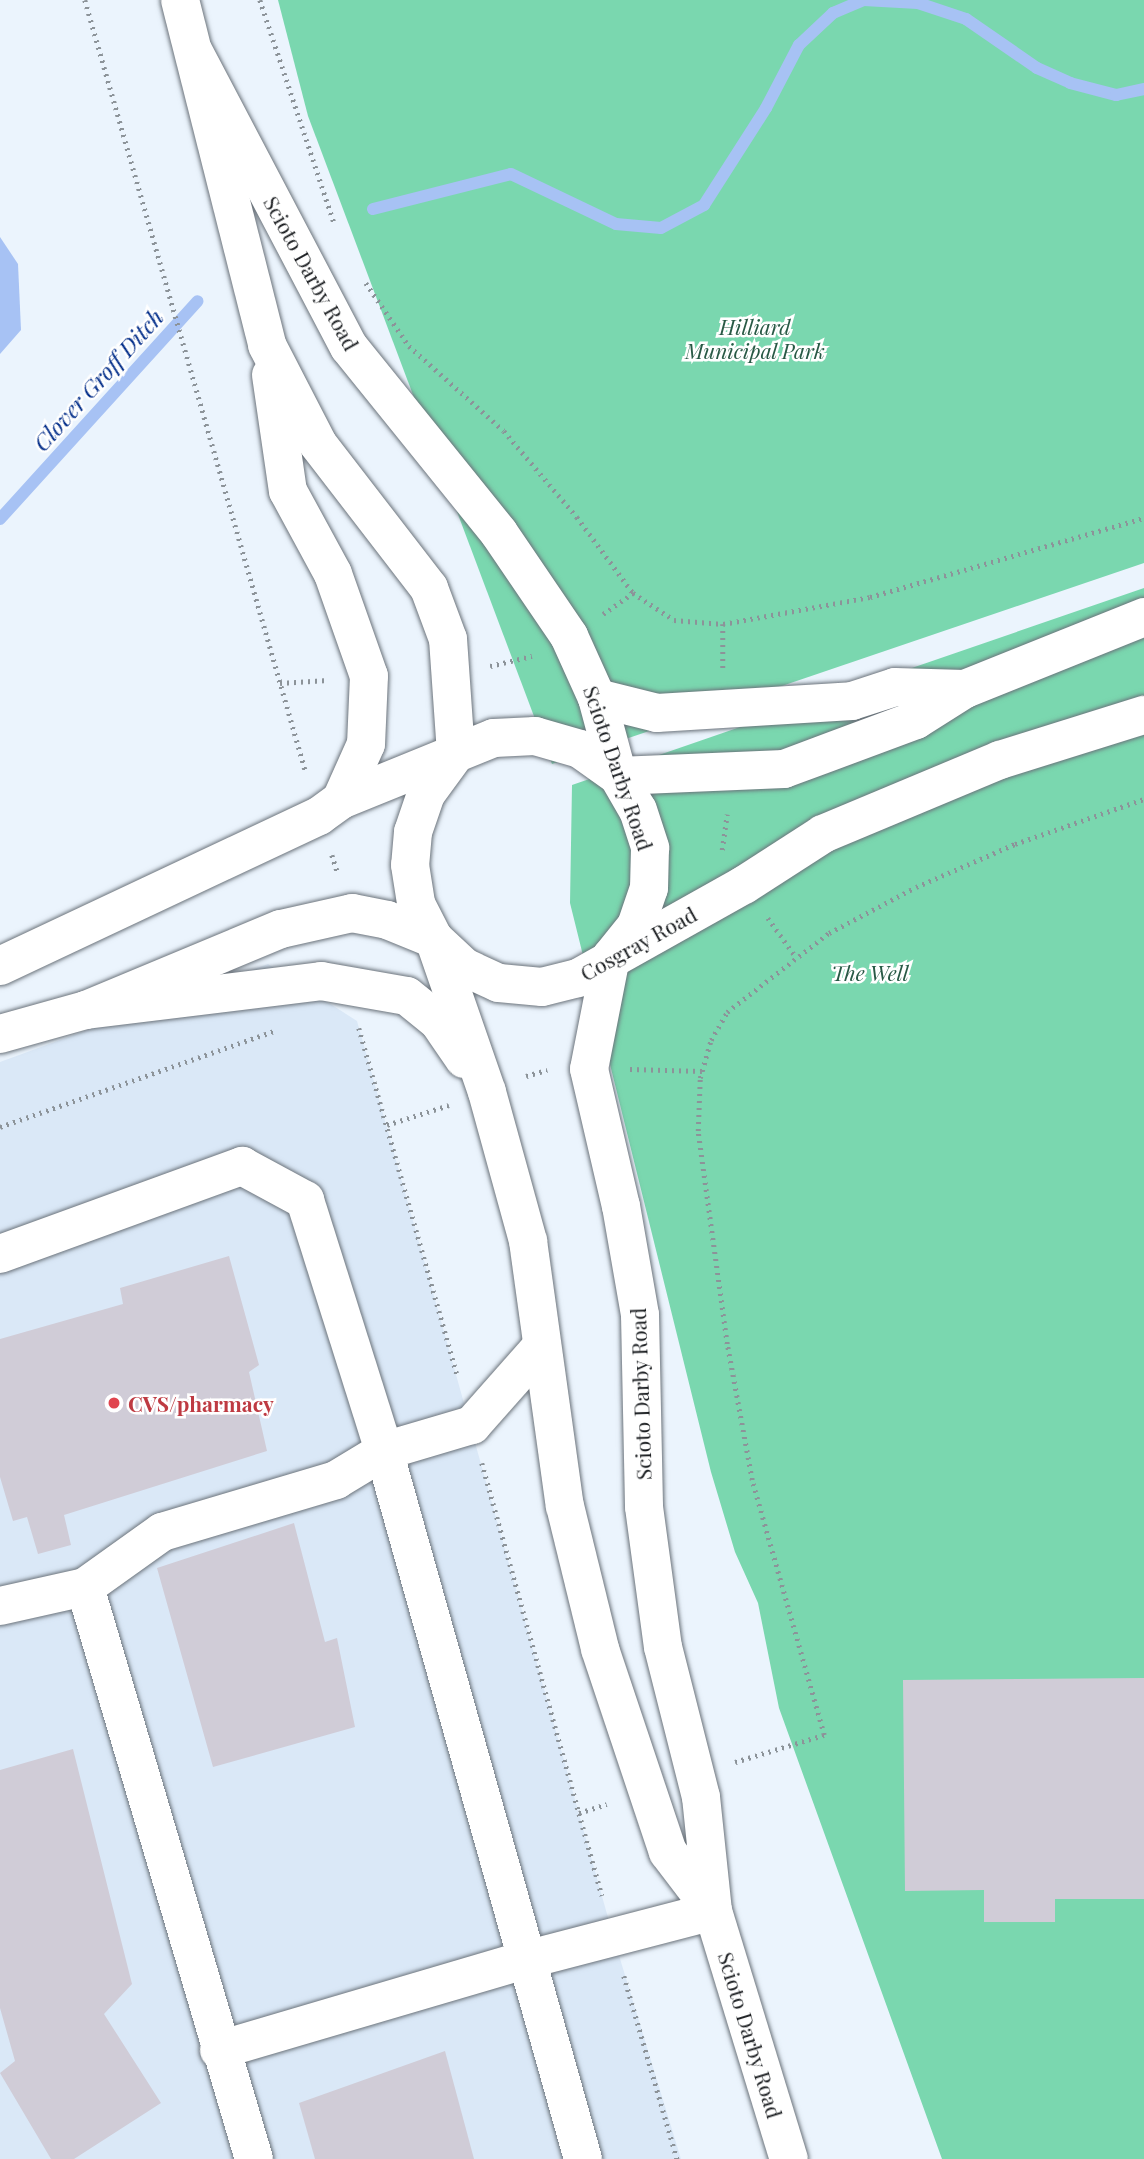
<!DOCTYPE html>
<style>
body{margin:0}
#map{position:relative;width:1144px;height:2159px;overflow:hidden;background:#ebf4fd;font-family:"Playfair Display",serif}
div>[style]{position:absolute}
.built>*{inset:0;background:#dae8f7}
.green>*{inset:0;background:#7ad7af}
.water>*{inset:0;background:#a7c2f4}
.stream>*{height:12px;margin:-6px;padding:0 6px;transform-origin:6px;border-radius:6px;background:#a7c2f4}
.building>*{inset:0;background:#d0ccd7}
.path>*{height:4.5px;margin-top:-2.25px;transform-origin:0;background:repeating-linear-gradient(90deg,#8c9399 0 2px,transparent 0 7px)}
.roads{filter:drop-shadow(0 0 2px #6b737b) drop-shadow(0 0 2px #6b737b)}
.minor>*{height:38px;margin:-19px;padding:0 19px;transform-origin:19px;border-radius:19px;background:#fff}
.major>*{height:38px;margin:-19px;padding:0 19px;transform-origin:19px;border-radius:19px;background:#fff}
.dots>*{width:19px;height:19px;translate:-50% -50%;box-sizing:border-box;border:4px solid #fff;border-radius:50%}
span{translate:-50% -50%;white-space:nowrap;text-align:center;line-height:1.15;-webkit-text-stroke:5px #fff;paint-order:stroke}
.street-label{font-size:21px;color:#191c1f}
.park-label{font-size:21px;color:#285945;font-style:italic}
.health-label{font-size:21px;color:#be3a42;font-weight:700}
.left{translate:0 -50%;text-align:left}
.water-label{font-size:23px;color:#022d89;font-style:italic}
</style>
<div id="map">
<div class="built">
<div style="clip-path:polygon(268px 964px,357px 1021px,614px 1939px,681px 2159px,0 2159px,0 1062px)"></div>
</div>
<div class="green">
<div style="clip-path:polygon(278px 0,1144px 0,1144px 563px,552px 764px,308px 116px)"></div>
<div style="clip-path:polygon(1144px 588px,1144px 2159px,942px 2159px,779px 1708px,758px 1603px,735px 1552px,711px 1472px,570px 903px,572px 785px)"></div>
</div>
<div class="water">
<div style="clip-path:polygon(0 237px,18px 264px,21px 330px,0 354px)"></div>
</div>
<div class="stream">
<div style="left:373px;top:209px;width:142px;rotate:-14.2deg"></div>
<div style="left:511px;top:174px;width:116px;rotate:25.5deg"></div>
<div style="left:616px;top:224px;width:45px;rotate:5.1deg"></div>
<div style="left:661px;top:228px;width:49px;rotate:-28.1deg"></div>
<div style="left:704px;top:205px;width:115px;rotate:-57.4deg"></div>
<div style="left:766px;top:108px;width:71px;rotate:-62.4deg"></div>
<div style="left:799px;top:45px;width:47px;rotate:-43.3deg"></div>
<div style="left:833px;top:13px;width:34px;rotate:-23deg"></div>
<div style="left:864px;top:0;width:54px;rotate:3.2deg"></div>
<div style="left:918px;top:3px;width:51px;rotate:18.4deg"></div>
<div style="left:966px;top:19px;width:86px;rotate:34.6deg"></div>
<div style="left:1037px;top:68px;width:36px;rotate:24deg"></div>
<div style="left:1070px;top:83px;width:48px;rotate:14.6deg"></div>
<div style="left:1116px;top:95px;width:29px;rotate:-12deg"></div>
<div style="left:0;top:519px;width:294px;rotate:-47.8deg"></div>
</div>
<div class="building">
<div style="clip-path:polygon(229px 1256px,259px 1365px,249px 1372px,267px 1451px,64px 1515px,71px 1545px,38px 1554px,27px 1517px,13px 1521px,0 1477px,0 1339px,123px 1304px,120px 1288px)"></div>
<div style="clip-path:polygon(294px 1523px,325px 1642px,337px 1638px,355px 1727px,213px 1767px,157px 1568px)"></div>
<div style="clip-path:polygon(1144px 1678px,1144px 1899px,1055px 1899px,1055px 1922px,984px 1922px,984px 1890px,905px 1891px,903px 1680px)"></div>
<div style="clip-path:polygon(73px 1749px,132px 1984px,104px 2014px,161px 2103px,74px 2159px,51px 2159px,0 2073px,15px 2061px,0 2008px,0 1770px)"></div>
<div style="clip-path:polygon(445px 2051px,474px 2159px,315px 2159px,299px 2103px)"></div>
</div>
<div class="path">
<div style="left:85px;top:0;width:804px;rotate:74.04deg"></div>
<div style="left:260px;top:0;width:235px;rotate:71.6deg"></div>
<div style="left:366px;top:283px;width:76px;rotate:55.7deg"></div>
<div style="left:409px;top:346px;width:127px;rotate:41.8deg"></div>
<div style="left:504px;top:431px;width:113px;rotate:49.7deg"></div>
<div style="left:577px;top:517px;width:94px;rotate:53.6deg"></div>
<div style="left:633px;top:593px;width:49px;rotate:33.4deg"></div>
<div style="left:674px;top:620px;width:49px;rotate:4.7deg"></div>
<div style="left:723px;top:624px;width:149px;rotate:-10.4deg"></div>
<div style="left:870px;top:597px;width:285px;rotate:-16.1deg"></div>
<div style="left:603px;top:614px;width:37px;rotate:-35deg"></div>
<div style="left:723px;top:624px;width:45px;rotate:90deg"></div>
<div style="left:490px;top:666px;width:43px;rotate:-13.4deg"></div>
<div style="left:280px;top:683px;width:48px;rotate:-3.6deg"></div>
<div style="left:722px;top:850px;width:36px;rotate:-82deg"></div>
<div style="left:332px;top:855px;width:19px;rotate:72deg"></div>
<div style="left:768px;top:918px;width:48px;rotate:54.3deg"></div>
<div style="left:359px;top:1028px;width:363px;rotate:74.2deg"></div>
<div style="left:630px;top:1069px;width:72px;rotate:1.6deg"></div>
<div style="left:526px;top:1076px;width:22px;rotate:-16deg"></div>
<div style="left:387px;top:1125px;width:65px;rotate:-17.9deg"></div>
<div style="left:0;top:1127px;width:290px;rotate:-19.3deg"></div>
<div style="left:482px;top:1463px;width:449px;rotate:74.5deg"></div>
<div style="left:735px;top:1762px;width:93px;rotate:-16.9deg"></div>
<div style="left:824px;top:1735px;width:265px;rotate:-105.8deg"></div>
<div style="left:752px;top:1480px;width:138px;rotate:-100.4deg"></div>
<div style="left:727px;top:1344px;width:215px;rotate:-97.8deg"></div>
<div style="left:698px;top:1131px;width:53px;rotate:-87.8deg"></div>
<div style="left:700px;top:1078px;width:40px;rotate:-74deg"></div>
<div style="left:711px;top:1040px;width:32px;rotate:-60deg"></div>
<div style="left:727px;top:1012px;width:129px;rotate:-37.8deg"></div>
<div style="left:829px;top:933px;width:98px;rotate:-27.9deg"></div>
<div style="left:916px;top:887px;width:108px;rotate:-23.5deg"></div>
<div style="left:1015px;top:844px;width:137px;rotate:-19.2deg"></div>
<div style="left:579px;top:1813px;width:29px;rotate:-18deg"></div>
<div style="left:624px;top:1976px;width:191px;rotate:73.8deg"></div>
</div>
<div class="roads">
<div class="minor">
<div style="left:0;top:1254px;width:258px;rotate:-20deg"></div>
<div style="left:242px;top:1166px;width:72px;rotate:28.4deg"></div>
<div style="left:305px;top:1200px;width:263px;rotate:72.5deg"></div>
<div style="left:384px;top:1451px;width:735px;rotate:74.3deg"></div>
<div style="left:85px;top:1587px;width:596px;rotate:73.54deg"></div>
<div style="left:0;top:1606px;width:87px;rotate:-12.6deg"></div>
<div style="left:85px;top:1587px;width:95px;rotate:-35.5deg"></div>
<div style="left:162px;top:1532px;width:182px;rotate:-16.6deg"></div>
<div style="left:336px;top:1480px;width:56px;rotate:-31.1deg"></div>
<div style="left:384px;top:1451px;width:92px;rotate:-16.5deg"></div>
<div style="left:472px;top:1425px;width:104px;rotate:-48.5deg"></div>
<div style="left:219px;top:2050px;width:319px;rotate:-16.4deg"></div>
<div style="left:525px;top:1960px;width:194px;rotate:-14.6deg"></div>
</div>
<div class="major">
<div style="left:180px;top:0;width:356px;rotate:75.8deg"></div>
<div style="left:267px;top:345px;width:111px;rotate:62.7deg"></div>
<div style="left:318px;top:444px;width:182px;rotate:52.4deg"></div>
<div style="left:429px;top:588px;width:54px;rotate:69.6deg"></div>
<div style="left:448px;top:639px;width:114px;rotate:86deg"></div>
<div style="left:456px;top:753px;width:51px;rotate:126.2deg"></div>
<div style="left:426px;top:794px;width:40px;rotate:108.9deg"></div>
<div style="left:413px;top:832px;width:33px;rotate:95deg"></div>
<div style="left:410px;top:865px;width:39px;rotate:81deg"></div>
<div style="left:416px;top:904px;width:39px;rotate:63deg"></div>
<div style="left:434px;top:939px;width:162px;rotate:70.9deg"></div>
<div style="left:487px;top:1092px;width:155px;rotate:74.6deg"></div>
<div style="left:528px;top:1241px;width:268px;rotate:82.1deg"></div>
<div style="left:565px;top:1506px;width:147px;rotate:76.2deg"></div>
<div style="left:600px;top:1649px;width:214px;rotate:71.5deg"></div>
<div style="left:668px;top:1852px;width:74px;rotate:52.7deg"></div>
<div style="left:194px;top:52px;width:333px;rotate:62.3deg"></div>
<div style="left:349px;top:347px;width:239px;rotate:51.1deg"></div>
<div style="left:499px;top:533px;width:125px;rotate:55.8deg"></div>
<div style="left:569px;top:636px;width:68px;rotate:65.7deg"></div>
<div style="left:597px;top:698px;width:81px;rotate:74.9deg"></div>
<div style="left:618px;top:776px;width:39px;rotate:60deg"></div>
<div style="left:638px;top:810px;width:40px;rotate:72deg"></div>
<div style="left:650px;top:848px;width:40px;rotate:91.4deg"></div>
<div style="left:649px;top:888px;width:40px;rotate:108.9deg"></div>
<div style="left:636px;top:926px;width:40px;rotate:129deg"></div>
<div style="left:611px;top:957px;width:114px;rotate:101.1deg"></div>
<div style="left:589px;top:1069px;width:141px;rotate:76.9deg"></div>
<div style="left:621px;top:1206px;width:111px;rotate:80.1deg"></div>
<div style="left:640px;top:1315px;width:192px;rotate:88.8deg"></div>
<div style="left:644px;top:1507px;width:141px;rotate:82.3deg"></div>
<div style="left:663px;top:1647px;width:155px;rotate:75.8deg"></div>
<div style="left:701px;top:1797px;width:115px;rotate:84deg"></div>
<div style="left:713px;top:1911px;width:259px;rotate:73deg"></div>
<div style="left:271px;top:375px;width:117px;rotate:81.7deg"></div>
<div style="left:288px;top:491px;width:94px;rotate:61.5deg"></div>
<div style="left:333px;top:574px;width:108px;rotate:70.6deg"></div>
<div style="left:369px;top:676px;width:68px;rotate:92.5deg"></div>
<div style="left:366px;top:744px;width:61px;rotate:114.1deg"></div>
<div style="left:597px;top:698px;width:62px;rotate:14deg"></div>
<div style="left:657px;top:713px;width:195px;rotate:-3.5deg"></div>
<div style="left:852px;top:701px;width:45px;rotate:-18deg"></div>
<div style="left:895px;top:687px;width:70px;rotate:1.6deg"></div>
<div style="left:0;top:966px;width:353px;rotate:-25.2deg"></div>
<div style="left:319px;top:816px;width:27px;rotate:-36deg"></div>
<div style="left:341px;top:800px;width:165px;rotate:-22.1deg"></div>
<div style="left:494px;top:738px;width:41px;rotate:-2.8deg"></div>
<div style="left:535px;top:736px;width:47px;rotate:16.1deg"></div>
<div style="left:580px;top:749px;width:47px;rotate:35.4deg"></div>
<div style="left:618px;top:776px;width:166px;rotate:-2.4deg"></div>
<div style="left:784px;top:769px;width:141px;rotate:-20.4deg"></div>
<div style="left:916px;top:720px;width:58px;rotate:-32.3deg"></div>
<div style="left:965px;top:689px;width:193px;rotate:-21.9deg"></div>
<div style="left:86px;top:1010px;width:211px;rotate:-22.6deg"></div>
<div style="left:281px;top:929px;width:73px;rotate:-12.7deg"></div>
<div style="left:352px;top:913px;width:36px;rotate:11deg"></div>
<div style="left:387px;top:920px;width:51px;rotate:22deg"></div>
<div style="left:434px;top:939px;width:41px;rotate:43deg"></div>
<div style="left:464px;top:967px;width:38px;rotate:25deg"></div>
<div style="left:499px;top:983px;width:43px;rotate:5.3deg"></div>
<div style="left:542px;top:987px;width:37px;rotate:-14deg"></div>
<div style="left:578px;top:978px;width:190px;rotate:-29.3deg"></div>
<div style="left:744px;top:885px;width:94px;rotate:-32.8deg"></div>
<div style="left:823px;top:834px;width:192px;rotate:-22.7deg"></div>
<div style="left:1000px;top:760px;width:151px;rotate:-17.4deg"></div>
<div style="left:0;top:1034px;width:89px;rotate:-15.6deg"></div>
<div style="left:86px;top:1010px;width:237px;rotate:-7deg"></div>
<div style="left:321px;top:981px;width:87px;rotate:9.9deg"></div>
<div style="left:407px;top:996px;width:40px;rotate:39deg"></div>
<div style="left:438px;top:1021px;width:46px;rotate:55.6deg"></div>
</div>
</div>
<div class="dots">
<div style="left:114px;top:1403px;background:#e0444e"></div>
</div>
<div class="street-label">
<span style="left:312px;top:273px;rotate:61deg">Scioto Darby Road</span>
<span style="left:619px;top:768px;rotate:71deg">Scioto Darby Road</span>
<span style="left:638px;top:943px;rotate:-29deg">Cosgray Road</span>
<span style="left:640px;top:1394px;rotate:-92deg">Scioto Darby Road</span>
<span style="left:751px;top:2035px;rotate:73deg">Scioto Darby Road</span>
</div>
<div class="park-label">
<span style="left:755px;top:338px">Hilliard<br>Municipal Park</span>
<span style="left:870px;top:972px">The Well</span>
</div>
<div class="health-label">
<span class="left" style="left:128px;top:1403px">CVS/pharmacy</span>
</div>
<div class="water-label">
<span style="left:98px;top:380px;rotate:-48deg">Clover Groff Ditch</span>
</div>
</div>
